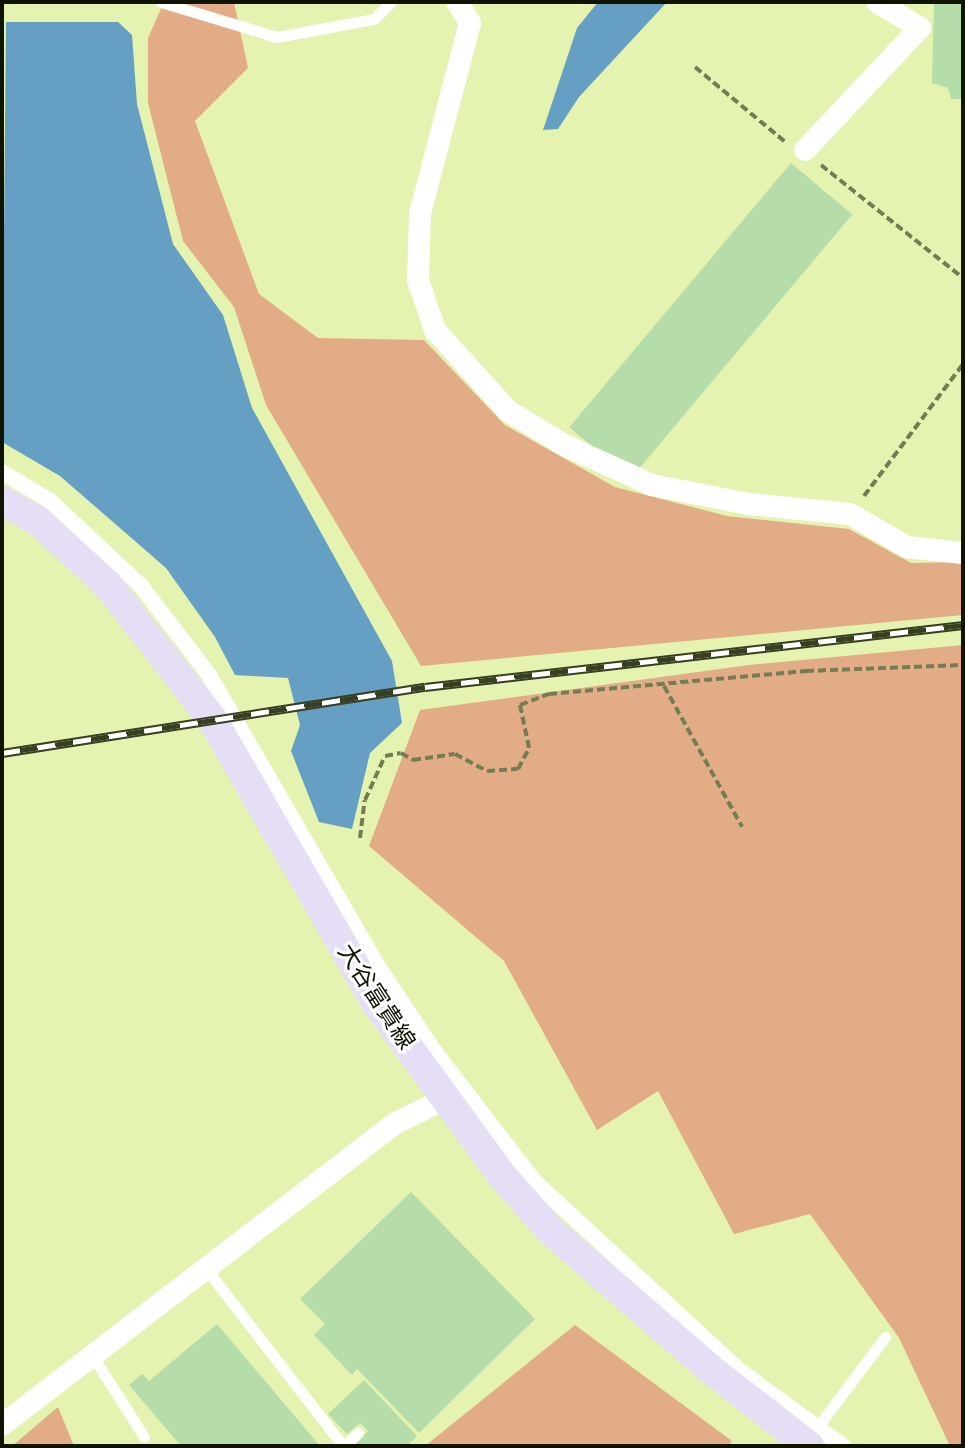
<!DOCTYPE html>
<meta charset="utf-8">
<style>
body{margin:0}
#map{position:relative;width:965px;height:1448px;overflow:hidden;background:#e4f3af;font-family:"Roboto Condensed","Noto Sans JP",sans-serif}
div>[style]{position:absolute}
.forest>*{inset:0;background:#e2ad86}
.water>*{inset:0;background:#669fc4}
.building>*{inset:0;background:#b5dca9;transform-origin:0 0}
.path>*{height:4px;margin-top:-2px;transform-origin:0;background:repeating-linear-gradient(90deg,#737c52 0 8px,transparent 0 12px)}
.service>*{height:11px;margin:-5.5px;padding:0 5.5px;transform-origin:5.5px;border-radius:5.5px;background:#fff}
.pedestrian>*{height:16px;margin:-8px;padding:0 8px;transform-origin:8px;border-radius:8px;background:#fff}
.minor>*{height:22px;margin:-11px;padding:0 11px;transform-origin:11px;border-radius:11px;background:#fff}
.secondary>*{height:30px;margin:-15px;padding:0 15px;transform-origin:15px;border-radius:15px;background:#e6def5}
.rail>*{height:9px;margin-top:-4.5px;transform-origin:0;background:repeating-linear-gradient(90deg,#fff 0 18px,#383e21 0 36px);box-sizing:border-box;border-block:2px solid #383e21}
span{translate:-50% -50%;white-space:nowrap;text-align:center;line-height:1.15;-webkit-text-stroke:6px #fff;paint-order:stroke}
.street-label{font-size:24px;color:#0f1300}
.frame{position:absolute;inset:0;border:4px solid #0f1300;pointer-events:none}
</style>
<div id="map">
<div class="forest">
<div style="clip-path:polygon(164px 2px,234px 2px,248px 68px,195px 121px,259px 294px,318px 338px,424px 340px,505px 425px,615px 487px,727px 516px,849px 529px,911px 563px,963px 562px,963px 615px,421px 666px,266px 405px,234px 307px,183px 241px,148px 103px,148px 38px)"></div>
<div style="clip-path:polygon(963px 645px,963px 1446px,950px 1446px,899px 1338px,810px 1214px,734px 1234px,658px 1091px,597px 1130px,504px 961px,369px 846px,420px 710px,749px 665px)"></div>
<div style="clip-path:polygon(575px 1325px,732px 1441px,728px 1446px,425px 1446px)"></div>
<div style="clip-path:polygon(58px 1407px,74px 1446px,12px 1446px)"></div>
</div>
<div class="water">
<div style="clip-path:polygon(598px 2px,667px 2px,579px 97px,558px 129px,543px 130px,577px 28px)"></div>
<div style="clip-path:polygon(6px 22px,118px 22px,132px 35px,137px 104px,173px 244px,223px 315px,252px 408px,392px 661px,402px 723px,370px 753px,352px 829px,319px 822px,291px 751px,300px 725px,288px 678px,235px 675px,215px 637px,166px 568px,60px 476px,2px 442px)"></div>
</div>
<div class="building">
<div style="clip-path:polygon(934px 2px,963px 2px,963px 99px,951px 99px,948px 88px,932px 83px)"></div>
<div style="left:791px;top:163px;width:80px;height:345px;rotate:40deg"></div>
<div style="clip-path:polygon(411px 1192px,535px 1319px,419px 1433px,357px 1369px,352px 1375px,314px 1335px,325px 1324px,300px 1299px)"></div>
<div style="clip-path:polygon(217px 1324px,320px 1446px,181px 1446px,129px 1385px,142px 1374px,149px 1381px)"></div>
<div style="clip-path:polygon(364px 1380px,417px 1436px,407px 1446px,353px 1446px,368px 1431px,360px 1423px,347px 1434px,328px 1414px)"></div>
</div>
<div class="path">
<div style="left:695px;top:67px;width:116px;rotate:39.7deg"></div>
<div style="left:821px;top:165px;width:181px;rotate:38.5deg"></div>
<div style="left:864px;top:496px;width:165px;rotate:-53.1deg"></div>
<div style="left:664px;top:686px;width:161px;rotate:61deg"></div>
<div style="left:360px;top:838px;width:38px;rotate:-83deg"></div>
<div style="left:365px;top:800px;width:48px;rotate:-65.6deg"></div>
<div style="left:385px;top:756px;width:16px;rotate:-11deg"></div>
<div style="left:401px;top:753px;width:14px;rotate:30deg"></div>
<div style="left:413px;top:760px;width:42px;rotate:-8.1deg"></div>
<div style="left:455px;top:754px;width:36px;rotate:28deg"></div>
<div style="left:487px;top:771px;width:31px;rotate:-4deg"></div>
<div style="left:518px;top:769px;width:24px;rotate:-62deg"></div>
<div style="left:529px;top:748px;width:44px;rotate:-101.8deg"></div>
<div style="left:520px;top:705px;width:31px;rotate:-21deg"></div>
<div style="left:549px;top:694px;width:258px;rotate:-5.1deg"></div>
<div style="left:806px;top:671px;width:157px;rotate:-2.2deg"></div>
</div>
<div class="service">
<div style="left:161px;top:2px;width:121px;rotate:16.8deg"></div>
<div style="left:277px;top:37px;width:99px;rotate:-10.5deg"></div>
<div style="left:374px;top:19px;width:24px;rotate:-45deg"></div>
<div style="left:207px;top:1270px;width:222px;rotate:52.3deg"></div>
<div style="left:92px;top:1355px;width:97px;rotate:57.6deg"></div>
<div style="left:813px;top:1433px;width:120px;rotate:-53.1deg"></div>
<div style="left:344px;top:1446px;width:19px;rotate:-43deg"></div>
</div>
<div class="pedestrian">
<div style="left:2px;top:472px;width:56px;rotate:31.1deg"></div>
<div style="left:50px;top:501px;width:125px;rotate:43deg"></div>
<div style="left:141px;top:586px;width:112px;rotate:52.6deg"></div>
<div style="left:209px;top:675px;width:339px;rotate:59.9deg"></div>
<div style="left:379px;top:968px;width:100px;rotate:56.5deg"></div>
<div style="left:434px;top:1051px;width:164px;rotate:52.4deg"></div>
<div style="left:534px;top:1181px;width:280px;rotate:42.7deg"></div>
<div style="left:740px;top:1371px;width:127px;rotate:36.1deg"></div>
</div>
<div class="minor">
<div style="left:457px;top:2px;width:25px;rotate:58deg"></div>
<div style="left:470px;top:23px;width:197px;rotate:104.7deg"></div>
<div style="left:420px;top:214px;width:66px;rotate:91.7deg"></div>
<div style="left:418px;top:280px;width:53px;rotate:71.2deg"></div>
<div style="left:435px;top:330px;width:109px;rotate:48deg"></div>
<div style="left:508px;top:411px;width:68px;rotate:31.1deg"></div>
<div style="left:566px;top:446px;width:94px;rotate:24.4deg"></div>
<div style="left:652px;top:485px;width:98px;rotate:11.2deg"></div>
<div style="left:748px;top:504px;width:102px;rotate:5.6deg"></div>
<div style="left:850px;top:514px;width:66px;rotate:30.1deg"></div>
<div style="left:907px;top:547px;width:56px;rotate:6.1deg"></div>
<div style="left:805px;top:150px;width:168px;rotate:-46.7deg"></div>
<div style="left:920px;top:28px;width:50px;rotate:-148.8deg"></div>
<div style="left:2px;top:1425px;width:496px;rotate:-37.5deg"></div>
<div style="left:396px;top:1123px;width:52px;rotate:-26.1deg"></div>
</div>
<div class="secondary">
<div style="left:2px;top:501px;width:41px;rotate:29.1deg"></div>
<div style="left:38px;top:521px;width:93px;rotate:42.4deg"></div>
<div style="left:107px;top:584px;width:171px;rotate:52.1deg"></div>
<div style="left:212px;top:719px;width:328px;rotate:60deg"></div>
<div style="left:376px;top:1003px;width:215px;rotate:53.9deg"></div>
<div style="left:503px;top:1177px;width:74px;rotate:48.3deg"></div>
<div style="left:552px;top:1232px;width:208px;rotate:40.9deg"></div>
<div style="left:709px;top:1368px;width:127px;rotate:38deg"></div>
</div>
<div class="rail">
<div style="left:2px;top:753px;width:428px;rotate:-8.9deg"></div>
<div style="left:425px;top:687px;width:542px;rotate:-6.57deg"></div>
</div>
<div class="street-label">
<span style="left:376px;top:997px;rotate:57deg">大谷富貴線</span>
</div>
<div class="frame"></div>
</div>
